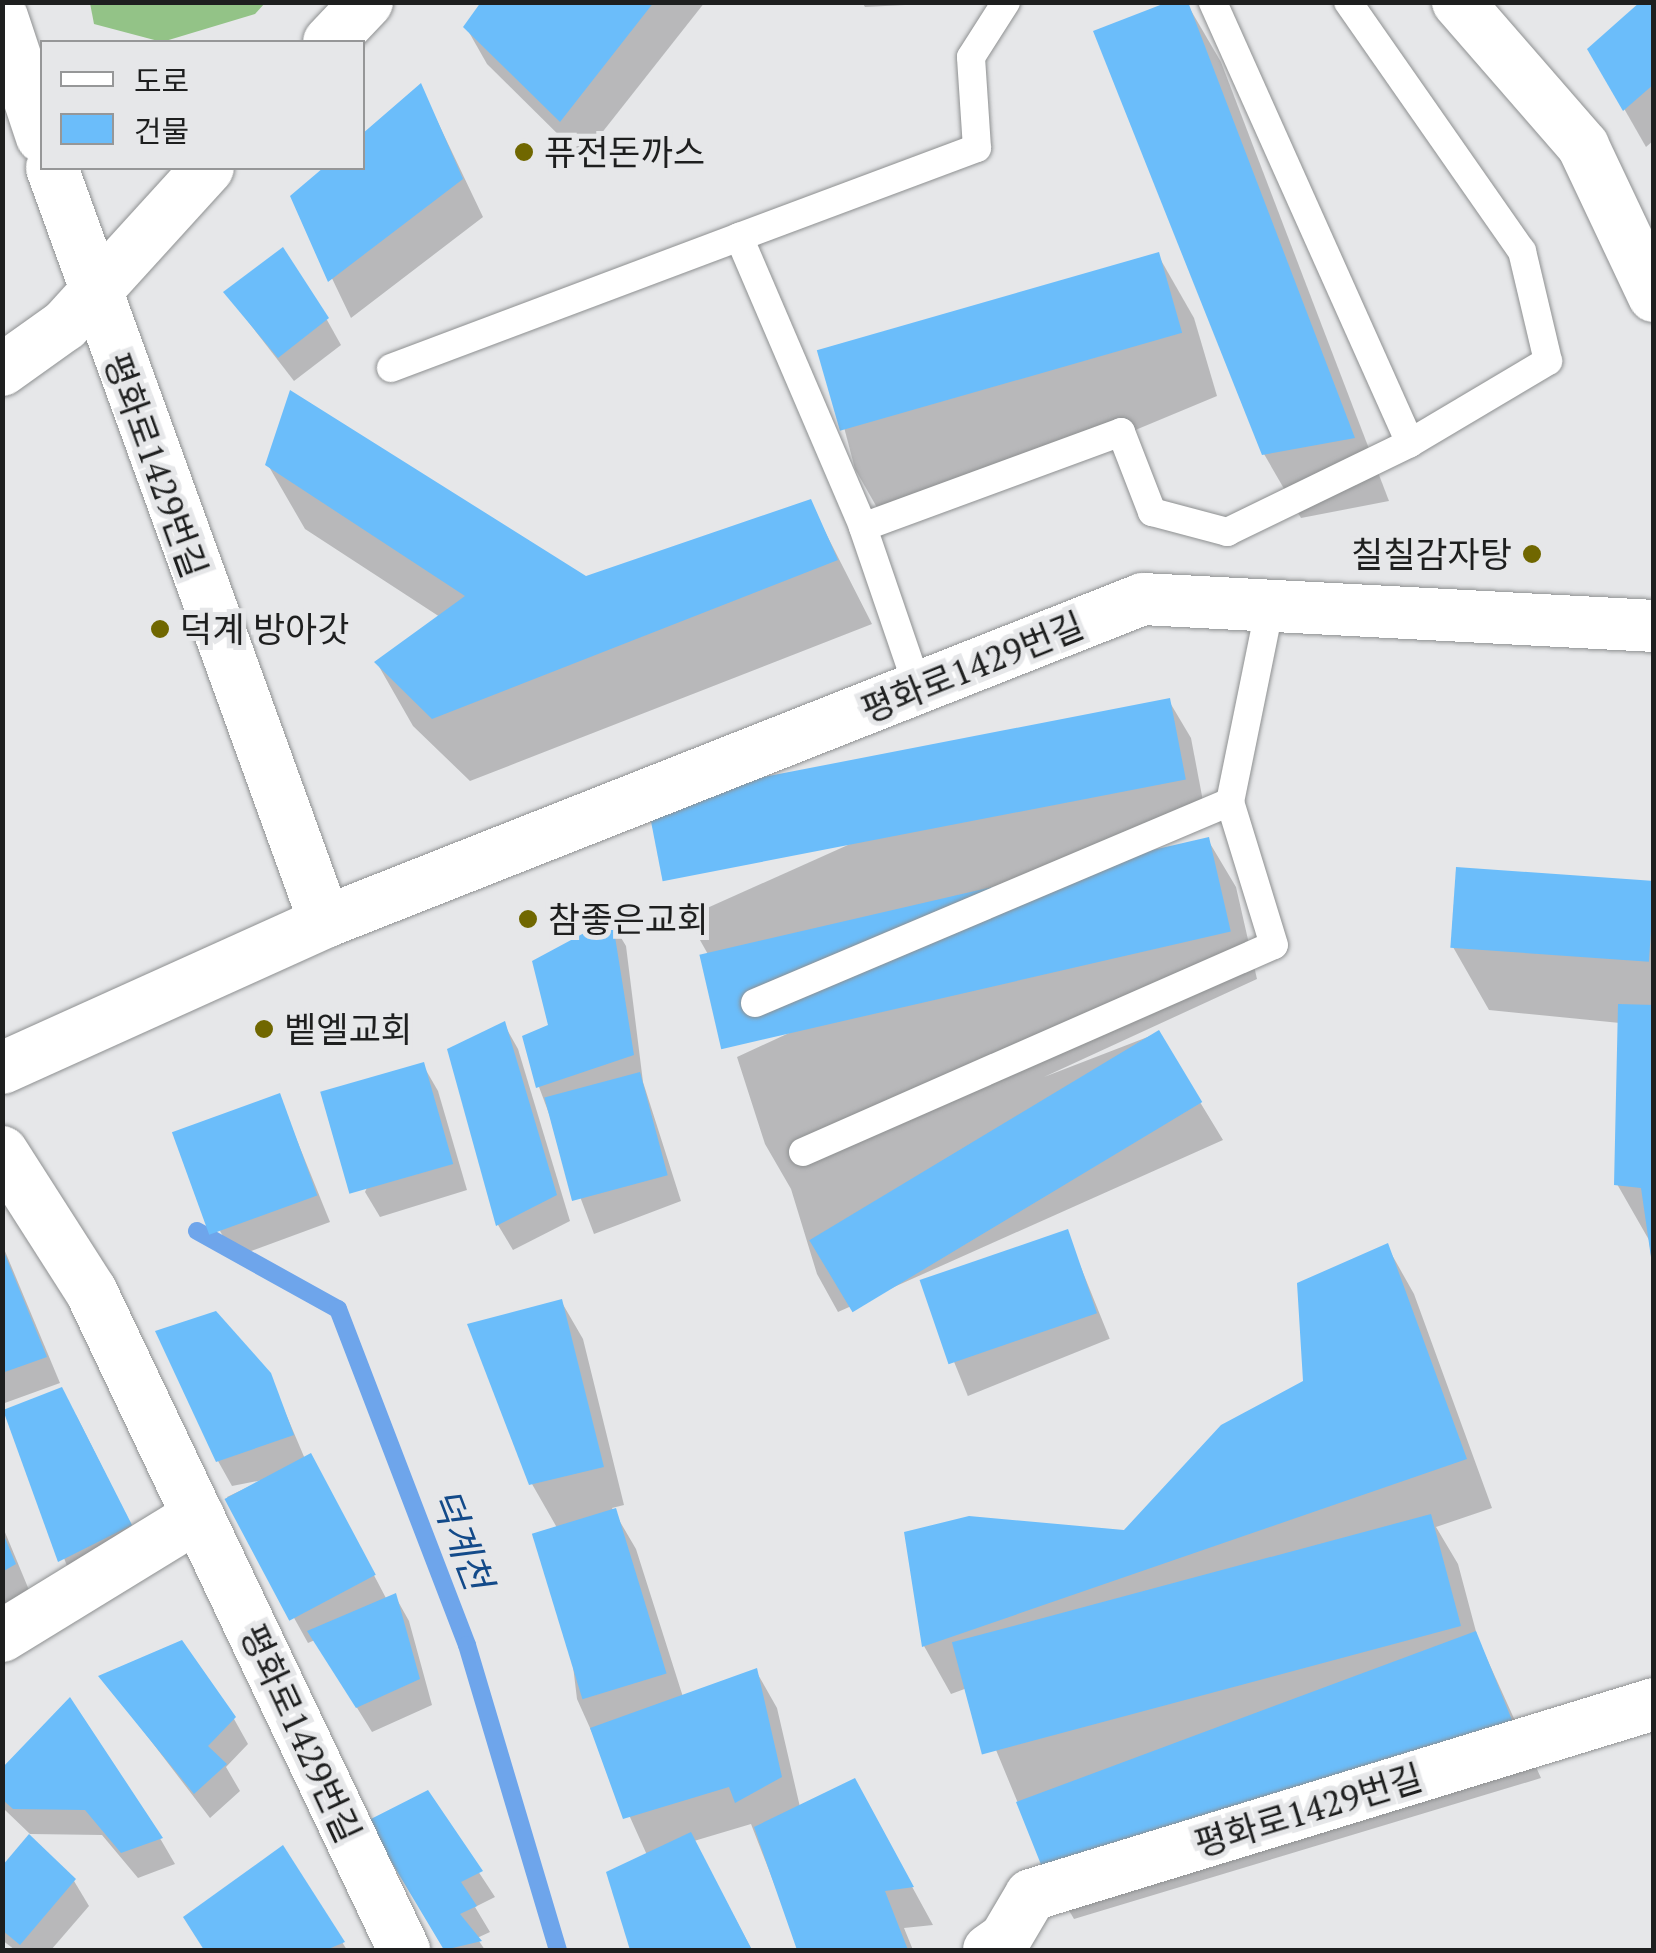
<!DOCTYPE html>
<meta charset="utf-8">
<style>
body{margin:0}
#map{position:relative;width:1656px;height:1953px;overflow:hidden;background:#e6e7e9;font-family:"PT Serif","Noto Sans KR",serif}
div>[style]{position:absolute}
.green>*{inset:0;background:#93c387}
.shadow>*{inset:0;background:#0003;transform-origin:0 0}
.stream>*{height:18px;margin:-9px;padding:0 9px;transform-origin:9px;border-radius:9px;background:#6ea5eb}
.building>*{inset:0;background:#6bbdfa;transform-origin:0 0}
.roads{filter:drop-shadow(0 0 2px #8e9091) drop-shadow(0 0 2px #8e9091)}
.lane>*{height:28px;margin:-14px;padding:0 14px;transform-origin:14px;border-radius:14px;background:#fff}
.street>*{height:52px;margin:-26px;padding:0 26px;transform-origin:26px;border-radius:26px;background:#fff}
.dots>*{width:28px;height:28px;translate:-50% -50%;box-sizing:border-box;border:5px solid #e6e7e9;border-radius:50%}
span{translate:-50% -50%;white-space:nowrap;text-align:center;line-height:1.15;-webkit-text-stroke:10px #e6e7e9;paint-order:stroke}
.poi-label{font-size:35px;color:#1e1f1f}
.left{translate:0 -50%;text-align:left}
.right{translate:-100% -50%;text-align:right}
.street-label{font-size:35px;color:#1e1f1f}
.water-label{font-size:38px;color:#134a89;font-style:italic}
.frame{position:absolute;inset:0;border:5px solid #1e1f1f;pointer-events:none}
.legend{position:absolute;left:40px;top:40px;width:325px;height:130px;box-sizing:border-box;background:#e6e7e9;border:2px solid #969798;margin:0;padding:12px 18px;list-style:none;font-size:30px;color:#1e1f1f}
.legend li{display:flex;align-items:center;gap:20px;height:50px}
.legend b{width:50px;border:2px solid #969798}
</style>
<div id="map">
<div class="green">
<div style="clip-path:polygon(90px 3px,90px 2px,265px 3px,255px 14px,162px 42px,94px 24px)"></div>
</div>
<div class="shadow">
<div style="clip-path:polygon(484px 2px,705px 2px,582px 158px,487px 64px,466px 27px)"></div>
<div style="clip-path:polygon(862px 2px,966px 2px,865px 7px)"></div>
<div style="clip-path:polygon(1186px 2px,1221px 62px,1389px 501px,1301px 518px,1264px 454px)"></div>
<div style="clip-path:polygon(1654px 2px,1654px 140px,1646px 147px,1590px 49px)"></div>
<div style="clip-path:polygon(421px 87px,483px 217px,351px 318px,293px 197px,327px 168px,362px 168px)"></div>
<div style="clip-path:polygon(1158px 255px,1194px 318px,1217px 396px,891px 532px,855px 469px,835px 393px)"></div>
<div style="clip-path:polygon(226px 293px,327px 320px,341px 345px,294px 381px)"></div>
<div style="clip-path:polygon(268px 465px,586px 579px,810px 502px,872px 624px,470px 781px,413px 726px,377px 663px,440px 617px,305px 529px)"></div>
<div style="clip-path:polygon(1169px 701px,1191px 738px,1206px 817px,746px 1022px,687px 917px)"></div>
<div style="clip-path:polygon(1208px 840px,1236px 887px,1257px 979px,1044px 1077px,1158px 1033px,1223px 1140px,838px 1312px,817px 1274px,791px 1189px,765px 1144px,737px 1057px)"></div>
<div style="clip-path:polygon(1654px 885px,1654px 1278px,1649px 1240px,1617px 1184px,1620px 1023px,1489px 1010px,1453px 947px)"></div>
<div style="clip-path:polygon(611px 921px,626px 946px,643px 1082px,681px 1201px,594px 1234px,539px 1087px,551px 1026px)"></div>
<div style="clip-path:polygon(504px 1024px,518px 1049px,570px 1221px,513px 1250px,498px 1225px)"></div>
<div style="clip-path:polygon(423px 1065px,438px 1091px,467px 1190px,380px 1217px,365px 1192px)"></div>
<div style="clip-path:polygon(279px 1096px,330px 1222px,235px 1257px,220px 1231px)"></div>
<div style="left:1067px;top:1233px;width:114px;height:153px;rotate:68deg"></div>
<div style="clip-path:polygon(2px 1244px,60px 1383px,2px 1404px)"></div>
<div style="clip-path:polygon(1387px 1246px,1414px 1294px,1492px 1508px,1436px 1527px,1458px 1564px,1478px 1639px,1541px 1778px,1074px 1919px,1046px 1871px,970px 1687px,951px 1694px,924px 1646px,1125px 1532px,1306px 1382px)"></div>
<div style="clip-path:polygon(561px 1301px,583px 1339px,624px 1505px,612px 1508px,636px 1549px,683px 1697px,756px 1671px,777px 1708px,800px 1807px,875px 1819px,933px 1925px,904px 1928px,913px 1950px,800px 1950px,751px 1824px,694px 1841px,752px 1950px,632px 1950px,609px 1873px,647px 1855px,577px 1699px,556px 1526px,532px 1484px)"></div>
<div style="clip-path:polygon(269px 1374px,305px 1459px,325px 1482px,387px 1600px,395px 1596px,409px 1621px,432px 1705px,372px 1732px,315px 1640px,308px 1643px,227px 1497px,263px 1480px,232px 1486px,218px 1461px)"></div>
<div style="clip-path:polygon(6px 1411px,76px 1415px,145px 1552px,75px 1586px)"></div>
<div style="clip-path:polygon(2px 1525px,29px 1590px,4px 1606px,2px 1603px)"></div>
<div style="clip-path:polygon(102px 1677px,234px 1719px,248px 1744px,226px 1767px,240px 1791px,210px 1818px)"></div>
<div style="clip-path:polygon(69px 1701px,161px 1840px,175px 1864px,138px 1878px,102px 1835px,30px 1834px,5px 1810px,2px 1771px)"></div>
<div style="clip-path:polygon(427px 1793px,495px 1897px,475px 1907px,490px 1932px,477px 1938px,485px 1950px,446px 1950px,371px 1822px)"></div>
<div style="clip-path:polygon(283px 1848px,347px 1950px,206px 1950px,187px 1917px)"></div>
<div style="clip-path:polygon(2px 1870px,74px 1881px,89px 1906px,51px 1950px,15px 1950px,2px 1940px)"></div>
</div>
<div class="stream">
<div style="left:197px;top:1231px;width:161px;rotate:29deg"></div>
<div style="left:338px;top:1309px;width:360px;rotate:69deg"></div>
<div style="left:467px;top:1645px;width:318px;rotate:73.4deg"></div>
</div>
<div class="building">
<div style="clip-path:polygon(481px 2px,654px 2px,560px 122px,463px 27px)"></div>
<div style="clip-path:polygon(1168px 2px,1188px 2px,1355px 438px,1262px 455px,1093px 31px)"></div>
<div style="clip-path:polygon(1640px 2px,1654px 2px,1654px 84px,1623px 111px,1587px 49px)"></div>
<div style="clip-path:polygon(421px 83px,463px 179px,328px 282px,290px 196px,323px 168px,362px 168px,362px 134px)"></div>
<div style="clip-path:polygon(283px 247px,329px 318px,278px 358px,223px 292px)"></div>
<div style="left:1159px;top:252px;width:84px;height:356px;rotate:74deg"></div>
<div style="clip-path:polygon(290px 390px,586px 576px,811px 499px,838px 560px,432px 719px,374px 662px,465px 596px,265px 465px)"></div>
<div style="left:1170px;top:698px;width:83px;height:533px;rotate:79deg"></div>
<div style="left:1209px;top:837px;width:97px;height:523px;rotate:77deg"></div>
<div style="left:1456px;top:867px;width:199px;height:81px;rotate:4deg"></div>
<div style="clip-path:polygon(612px 918px,634px 1055px,536px 1088px,522px 1036px,548px 1025px,532px 961px)"></div>
<div style="clip-path:polygon(1618px 1004px,1654px 1005px,1654px 1278px,1641px 1188px,1614px 1185px)"></div>
<div style="clip-path:polygon(505px 1021px,557px 1195px,496px 1226px,447px 1049px)"></div>
<div style="left:1159px;top:1030px;width:84px;height:408px;rotate:59deg"></div>
<div style="left:424px;top:1062px;width:106px;height:108px;rotate:74deg"></div>
<div style="left:640px;top:1072px;width:107px;height:99px;rotate:75deg"></div>
<div style="left:280px;top:1093px;width:109px;height:115px;rotate:70deg"></div>
<div style="left:1068px;top:1229px;width:89px;height:157px;rotate:71deg"></div>
<div style="clip-path:polygon(1388px 1243px,1467px 1459px,922px 1647px,904px 1532px,969px 1516px,1124px 1530px,1221px 1425px,1303px 1381px,1297px 1283px)"></div>
<div style="clip-path:polygon(2px 1247px,47px 1357px,2px 1373px)"></div>
<div style="clip-path:polygon(562px 1299px,604px 1467px,529px 1485px,467px 1324px)"></div>
<div style="clip-path:polygon(216px 1311px,271px 1373px,294px 1435px,216px 1462px,155px 1331px)"></div>
<div style="clip-path:polygon(62px 1387px,132px 1525px,58px 1562px,3px 1410px)"></div>
<div style="left:311px;top:1453px;width:138px;height:98px;rotate:62deg"></div>
<div style="left:616px;top:1508px;width:173px;height:88px;rotate:73deg"></div>
<div style="left:1431px;top:1514px;width:116px;height:496px;rotate:75deg"></div>
<div style="clip-path:polygon(2px 1531px,16px 1564px,2px 1572px)"></div>
<div style="clip-path:polygon(396px 1593px,420px 1679px,356px 1708px,307px 1631px)"></div>
<div style="clip-path:polygon(1476px 1631px,1516px 1730px,1044px 1872px,1016px 1802px)"></div>
<div style="clip-path:polygon(182px 1640px,236px 1717px,208px 1746px,227px 1764px,194px 1794px,98px 1676px)"></div>
<div style="clip-path:polygon(757px 1668px,782px 1777px,735px 1803px,729px 1787px,623px 1819px,590px 1728px)"></div>
<div style="clip-path:polygon(70px 1697px,163px 1838px,121px 1853px,85px 1810px,13px 1809px,2px 1799px,2px 1768px)"></div>
<div style="clip-path:polygon(855px 1778px,914px 1887px,885px 1891px,908px 1950px,797px 1950px,754px 1827px)"></div>
<div style="clip-path:polygon(428px 1790px,483px 1871px,461px 1882px,477px 1906px,460px 1914px,482px 1941px,444px 1950px,367px 1821px)"></div>
<div style="clip-path:polygon(691px 1832px,752px 1950px,630px 1950px,606px 1872px)"></div>
<div style="clip-path:polygon(29px 1834px,76px 1879px,20px 1945px,2px 1930px,2px 1866px)"></div>
<div style="clip-path:polygon(283px 1845px,345px 1942px,326px 1950px,204px 1950px,183px 1917px)"></div>
</div>
<div class="roads">
<div class="lane">
<div style="left:1348px;top:2px;width:304px;rotate:55.1deg"></div>
<div style="left:1522px;top:251px;width:113px;rotate:76.7deg"></div>
<div style="left:1548px;top:361px;width:161px;rotate:149.3deg"></div>
<div style="left:739px;top:237px;width:254px;rotate:-20.5deg"></div>
<div style="left:977px;top:148px;width:91px;rotate:-93.8deg"></div>
<div style="left:971px;top:57px;width:65px;rotate:-57.5deg"></div>
<div style="left:391px;top:368px;width:372px;rotate:-20.6deg"></div>
<div style="left:739px;top:237px;width:315px;rotate:66.8deg"></div>
<div style="left:918px;top:688px;width:170px;rotate:-108.9deg"></div>
<div style="left:863px;top:527px;width:275px;rotate:-20.2deg"></div>
<div style="left:1121px;top:432px;width:86px;rotate:68.8deg"></div>
<div style="left:1152px;top:512px;width:78px;rotate:14.9deg"></div>
<div style="left:1227px;top:532px;width:203px;rotate:-25.9deg"></div>
<div style="left:1410px;top:443px;width:483px;rotate:-114.1deg"></div>
<div style="left:755px;top:1003px;width:516px;rotate:-22.94deg"></div>
<div style="left:803px;top:1152px;width:514px;rotate:-23.73deg"></div>
<div style="left:1274px;top:945px;width:150px;rotate:-107.1deg"></div>
<div style="left:1230px;top:802px;width:200px;rotate:-78.5deg"></div>
</div>
<div class="street">
<div style="left:1458px;top:2px;width:191px;rotate:49deg"></div>
<div style="left:1583px;top:146px;width:166px;rotate:64.7deg"></div>
<div style="left:2px;top:17px;width:126px;rotate:71.6deg"></div>
<div style="left:329px;top:42px;width:55px;rotate:-46.5deg"></div>
<div style="left:52px;top:168px;width:802px;rotate:70.1deg"></div>
<div style="left:2px;top:370px;width:77px;rotate:-35.5deg"></div>
<div style="left:65px;top:325px;width:212px;rotate:-47.7deg"></div>
<div style="left:2px;top:1068px;width:354px;rotate:-24.3deg"></div>
<div style="left:325px;top:922px;width:879px;rotate:-21.55deg"></div>
<div style="left:1143px;top:599px;width:512px;rotate:3.02deg"></div>
<div style="left:2px;top:1152px;width:165px;rotate:57.4deg"></div>
<div style="left:91px;top:1291px;width:730px;rotate:64.59deg"></div>
<div style="left:2px;top:1636px;width:230px;rotate:-31.5deg"></div>
<div style="left:989px;top:1950px;width:19px;rotate:-35deg"></div>
<div style="left:1005px;top:1939px;width:51px;rotate:-59.4deg"></div>
<div style="left:1031px;top:1895px;width:652px;rotate:-17.04deg"></div>
</div>
</div>
<div class="dots">
<div style="left:524px;top:152px;background:#706700"></div>
<div style="left:1532px;top:554px;background:#706700"></div>
<div style="left:160px;top:629px;background:#706700"></div>
<div style="left:528px;top:919px;background:#706700"></div>
<div style="left:264px;top:1029px;background:#706700"></div>
</div>
<div class="poi-label">
<span class="left" style="left:544px;top:152px">퓨전돈까스</span>
<span class="right" style="left:1512px;top:554px">칠칠감자탕</span>
<span class="left" style="left:180px;top:629px">덕계 방아갓</span>
<span class="left" style="left:548px;top:919px">참좋은교회</span>
<span class="left" style="left:284px;top:1029px">벹엘교회</span>
</div>
<div class="street-label">
<span style="left:156px;top:465px;rotate:70deg">평화로1429번길</span>
<span style="left:972px;top:667px;rotate:-22deg">평화로1429번길</span>
<span style="left:301px;top:1733px;rotate:65deg">평화로1429번길</span>
<span style="left:1308px;top:1810px;rotate:-17deg">평화로1429번길</span>
</div>
<div class="water-label">
<span style="left:461px;top:1539px;rotate:69deg">덕계천</span>
</div>
<div class="frame"></div>
<ul class="legend">
<li><b style="height:12px;background:#fff"></b>도로</li>
<li><b style="height:28px;background:#6bbdfa"></b>건물</li>
</ul>
</div>
